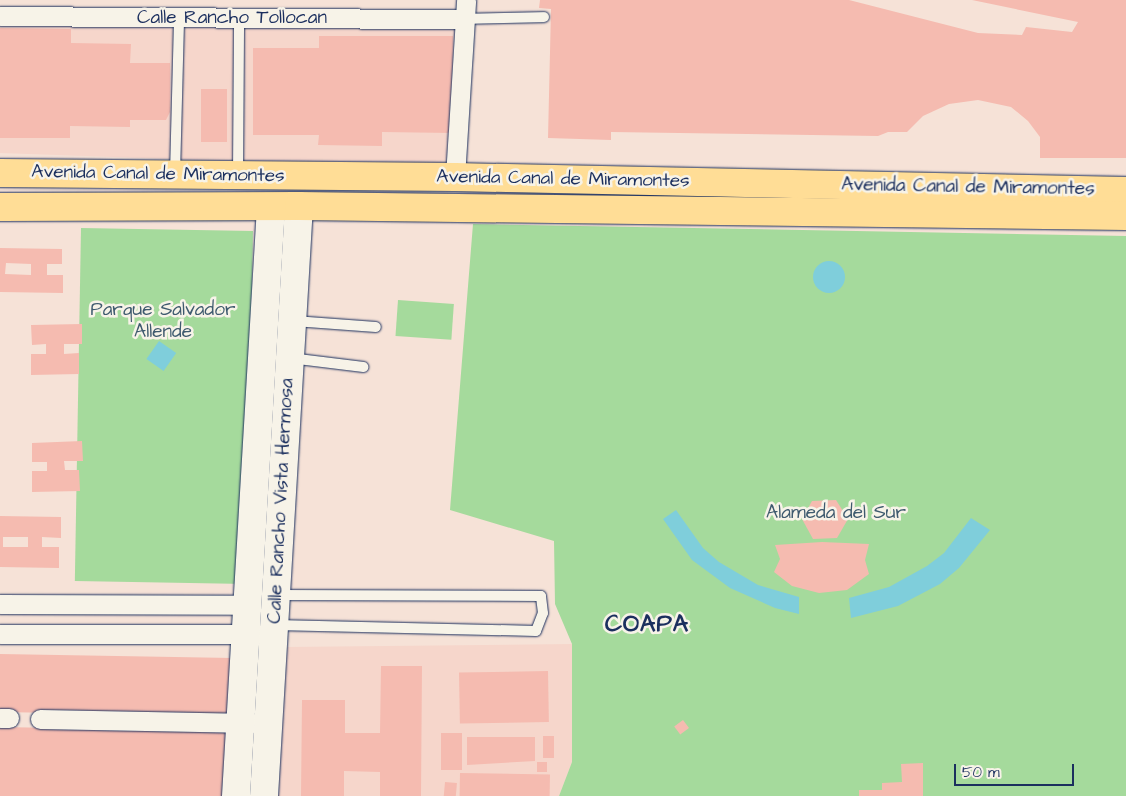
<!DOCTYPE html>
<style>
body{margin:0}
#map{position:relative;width:1126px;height:796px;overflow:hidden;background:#f6e2d7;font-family:"Architects Daughter",sans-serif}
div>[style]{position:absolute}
.built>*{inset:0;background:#f6d6cb;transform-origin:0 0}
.green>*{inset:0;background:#a5da9c;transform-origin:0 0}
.water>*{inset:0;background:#7fcedb;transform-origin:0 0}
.round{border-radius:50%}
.building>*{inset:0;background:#f5bbb0;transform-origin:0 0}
.roads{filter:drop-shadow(0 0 1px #1b2f5e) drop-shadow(0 0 1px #1b2f5e)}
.lane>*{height:10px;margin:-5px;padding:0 5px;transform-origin:5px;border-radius:5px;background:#f7f3e8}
.street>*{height:19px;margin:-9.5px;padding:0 9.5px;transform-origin:9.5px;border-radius:9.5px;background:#f7f3e8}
.secondary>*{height:28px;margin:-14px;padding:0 14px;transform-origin:14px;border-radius:14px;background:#f7f3e8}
.primary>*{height:28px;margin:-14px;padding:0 14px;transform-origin:14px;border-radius:14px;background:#ffdd96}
span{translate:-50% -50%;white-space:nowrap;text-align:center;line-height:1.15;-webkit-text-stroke:5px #f7f3e8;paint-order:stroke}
.street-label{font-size:19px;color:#1b2f5e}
.park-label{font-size:19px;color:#3e5a6e}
.district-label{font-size:24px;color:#1b2f5e;font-weight:700;letter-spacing:1px}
.scale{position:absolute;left:954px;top:764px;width:120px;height:22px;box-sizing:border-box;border:2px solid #1b2f5e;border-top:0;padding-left:6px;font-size:15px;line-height:18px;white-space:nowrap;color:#1b2f5e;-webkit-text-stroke:4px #f7f3e8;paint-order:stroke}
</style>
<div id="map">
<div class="built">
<div style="left:0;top:10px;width:466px;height:143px;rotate:2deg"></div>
<div style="clip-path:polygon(572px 644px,572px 762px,559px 796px,276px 796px,286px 647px)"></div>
</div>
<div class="green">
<div style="clip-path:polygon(473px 224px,1126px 236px,1126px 796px,559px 796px,572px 762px,572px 644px,555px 604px,554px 541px,450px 510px)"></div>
<div style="left:81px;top:228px;width:172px;height:353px;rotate:1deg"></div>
<div style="left:398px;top:300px;width:56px;height:36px;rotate:4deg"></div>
</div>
<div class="water">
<div class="round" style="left:813px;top:261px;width:32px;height:32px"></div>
<div style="left:159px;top:341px;width:21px;height:22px;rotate:35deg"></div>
<div style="clip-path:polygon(676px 510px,703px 548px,719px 562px,758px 585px,799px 597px,799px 614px,775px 608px,730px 588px,692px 560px,663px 519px)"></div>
<div style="clip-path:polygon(971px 518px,990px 530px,959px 568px,940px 584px,898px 606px,851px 618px,849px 598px,889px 587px,927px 566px,944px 553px)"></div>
</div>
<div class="building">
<div style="clip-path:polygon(540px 0,849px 0,978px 33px,1022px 35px,1026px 27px,1072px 32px,1078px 22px,972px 0,1126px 0,1126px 158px,1040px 158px,1040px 137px,1028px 121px,1011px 107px,978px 100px,949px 104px,923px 116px,907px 132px,888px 132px,878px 136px,611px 132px,611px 140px,548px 138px,551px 9px,539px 8px)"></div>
<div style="clip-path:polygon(0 28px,71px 29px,71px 43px,131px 44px,130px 63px,170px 63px,170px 112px,166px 120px,130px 120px,130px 127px,70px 126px,70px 138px,0 138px)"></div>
<div style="clip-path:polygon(319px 36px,453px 36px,452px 133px,382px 132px,382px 146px,318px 145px,319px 135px,253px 135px,253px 48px,319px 48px)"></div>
<div style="left:227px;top:89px;width:53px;height:26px;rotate:90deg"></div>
<div style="clip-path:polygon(evenodd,0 248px,62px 249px,62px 264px,47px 264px,47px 275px,63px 275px,63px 293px,0 292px,0 248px,6px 263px,31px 264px,31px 275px,5px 274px,6px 263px)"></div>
<div style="clip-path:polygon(82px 324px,82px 344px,64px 344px,64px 354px,79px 353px,79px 374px,31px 375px,31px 354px,46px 354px,46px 344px,32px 345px,31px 325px)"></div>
<div style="clip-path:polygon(82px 441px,83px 461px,64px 461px,65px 470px,79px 470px,80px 491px,32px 492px,32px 471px,47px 471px,47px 462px,32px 462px,32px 443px)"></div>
<div style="clip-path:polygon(836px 500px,848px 519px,837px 538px,813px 539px,802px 519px,812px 501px)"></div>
<div style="clip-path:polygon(evenodd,0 516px,61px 517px,61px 538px,42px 537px,42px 547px,59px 547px,59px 568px,0 567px,0 516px,3px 537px,28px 537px,28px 547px,3px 547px,3px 537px)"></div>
<div style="clip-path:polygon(822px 542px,869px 544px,865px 560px,869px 574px,847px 590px,819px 593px,792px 586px,774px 572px,780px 559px,775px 545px)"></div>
<div style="left:0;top:654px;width:233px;height:58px;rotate:1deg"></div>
<div style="clip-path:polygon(381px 666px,422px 666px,421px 796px,380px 796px,380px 772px,344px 771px,344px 796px,301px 796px,302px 700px,345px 700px,345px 733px,380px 733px)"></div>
<div style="left:548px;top:671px;width:51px;height:89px;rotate:89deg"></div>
<div style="left:683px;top:720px;width:10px;height:11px;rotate:53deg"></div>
<div style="left:0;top:727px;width:227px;height:69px;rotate:1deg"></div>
<div style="left:441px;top:733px;width:21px;height:37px"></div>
<div style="left:543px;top:736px;width:11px;height:22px"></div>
<div style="clip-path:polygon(467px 737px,535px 737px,535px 761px,467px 765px)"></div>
<div style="left:537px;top:762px;width:10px;height:10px"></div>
<div style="clip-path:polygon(923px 763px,923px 796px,859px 796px,859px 790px,882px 790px,882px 783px,902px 782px,901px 764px)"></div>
<div style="left:460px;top:773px;width:90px;height:23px;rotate:1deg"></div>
<div style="left:445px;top:782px;width:12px;height:14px;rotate:5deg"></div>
</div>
<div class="roads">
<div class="lane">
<div style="left:464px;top:19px;width:80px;rotate:-1.4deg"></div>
<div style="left:175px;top:174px;width:157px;rotate:-88.5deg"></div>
<div style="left:238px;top:174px;width:156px;rotate:-89.6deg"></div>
<div style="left:294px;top:321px;width:82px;rotate:4.2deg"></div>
<div style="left:290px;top:358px;width:74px;rotate:7deg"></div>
<div style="left:275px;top:625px;width:261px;rotate:1.3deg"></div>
<div style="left:536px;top:631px;width:19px;rotate:-69deg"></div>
<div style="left:543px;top:613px;width:17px;rotate:-97deg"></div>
<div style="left:541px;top:596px;width:263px;rotate:-179.8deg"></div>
</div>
<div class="street">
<div style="left:0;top:16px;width:464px;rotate:0.4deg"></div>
<div style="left:455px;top:177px;width:177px;rotate:-86.4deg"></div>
<div style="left:0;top:604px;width:246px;rotate:0.2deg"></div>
<div style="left:0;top:634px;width:256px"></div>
<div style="left:0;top:718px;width:9px"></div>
<div style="left:40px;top:719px;width:212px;rotate:1.1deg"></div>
</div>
<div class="secondary">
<div style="left:236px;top:796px;width:590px;rotate:-86.6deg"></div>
<div style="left:264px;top:796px;width:591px;rotate:-86.61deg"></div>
</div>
<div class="primary">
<div style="left:0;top:173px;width:455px;rotate:0.5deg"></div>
<div style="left:455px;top:177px;width:671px;rotate:1.2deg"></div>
<div style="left:0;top:207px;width:299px;rotate:-0.2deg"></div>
<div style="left:299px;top:206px;width:827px;rotate:0.69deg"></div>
</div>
</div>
<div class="street-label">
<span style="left:232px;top:18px">Calle Rancho Tollocan</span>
<span style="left:158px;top:174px;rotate:1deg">Avenida Canal de Miramontes</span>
<span style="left:563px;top:179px;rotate:1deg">Avenida Canal de Miramontes</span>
<span style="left:968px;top:187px;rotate:1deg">Avenida Canal de Miramontes</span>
<span style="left:281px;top:501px;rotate:-87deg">Calle Rancho Vista Hermosa</span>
</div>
<div class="park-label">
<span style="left:163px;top:321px">Parque Salvador<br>Allende</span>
<span style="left:836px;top:513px">Alameda del Sur</span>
</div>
<div class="district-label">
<span style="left:647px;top:625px">COAPA</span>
</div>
<div class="scale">50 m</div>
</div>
